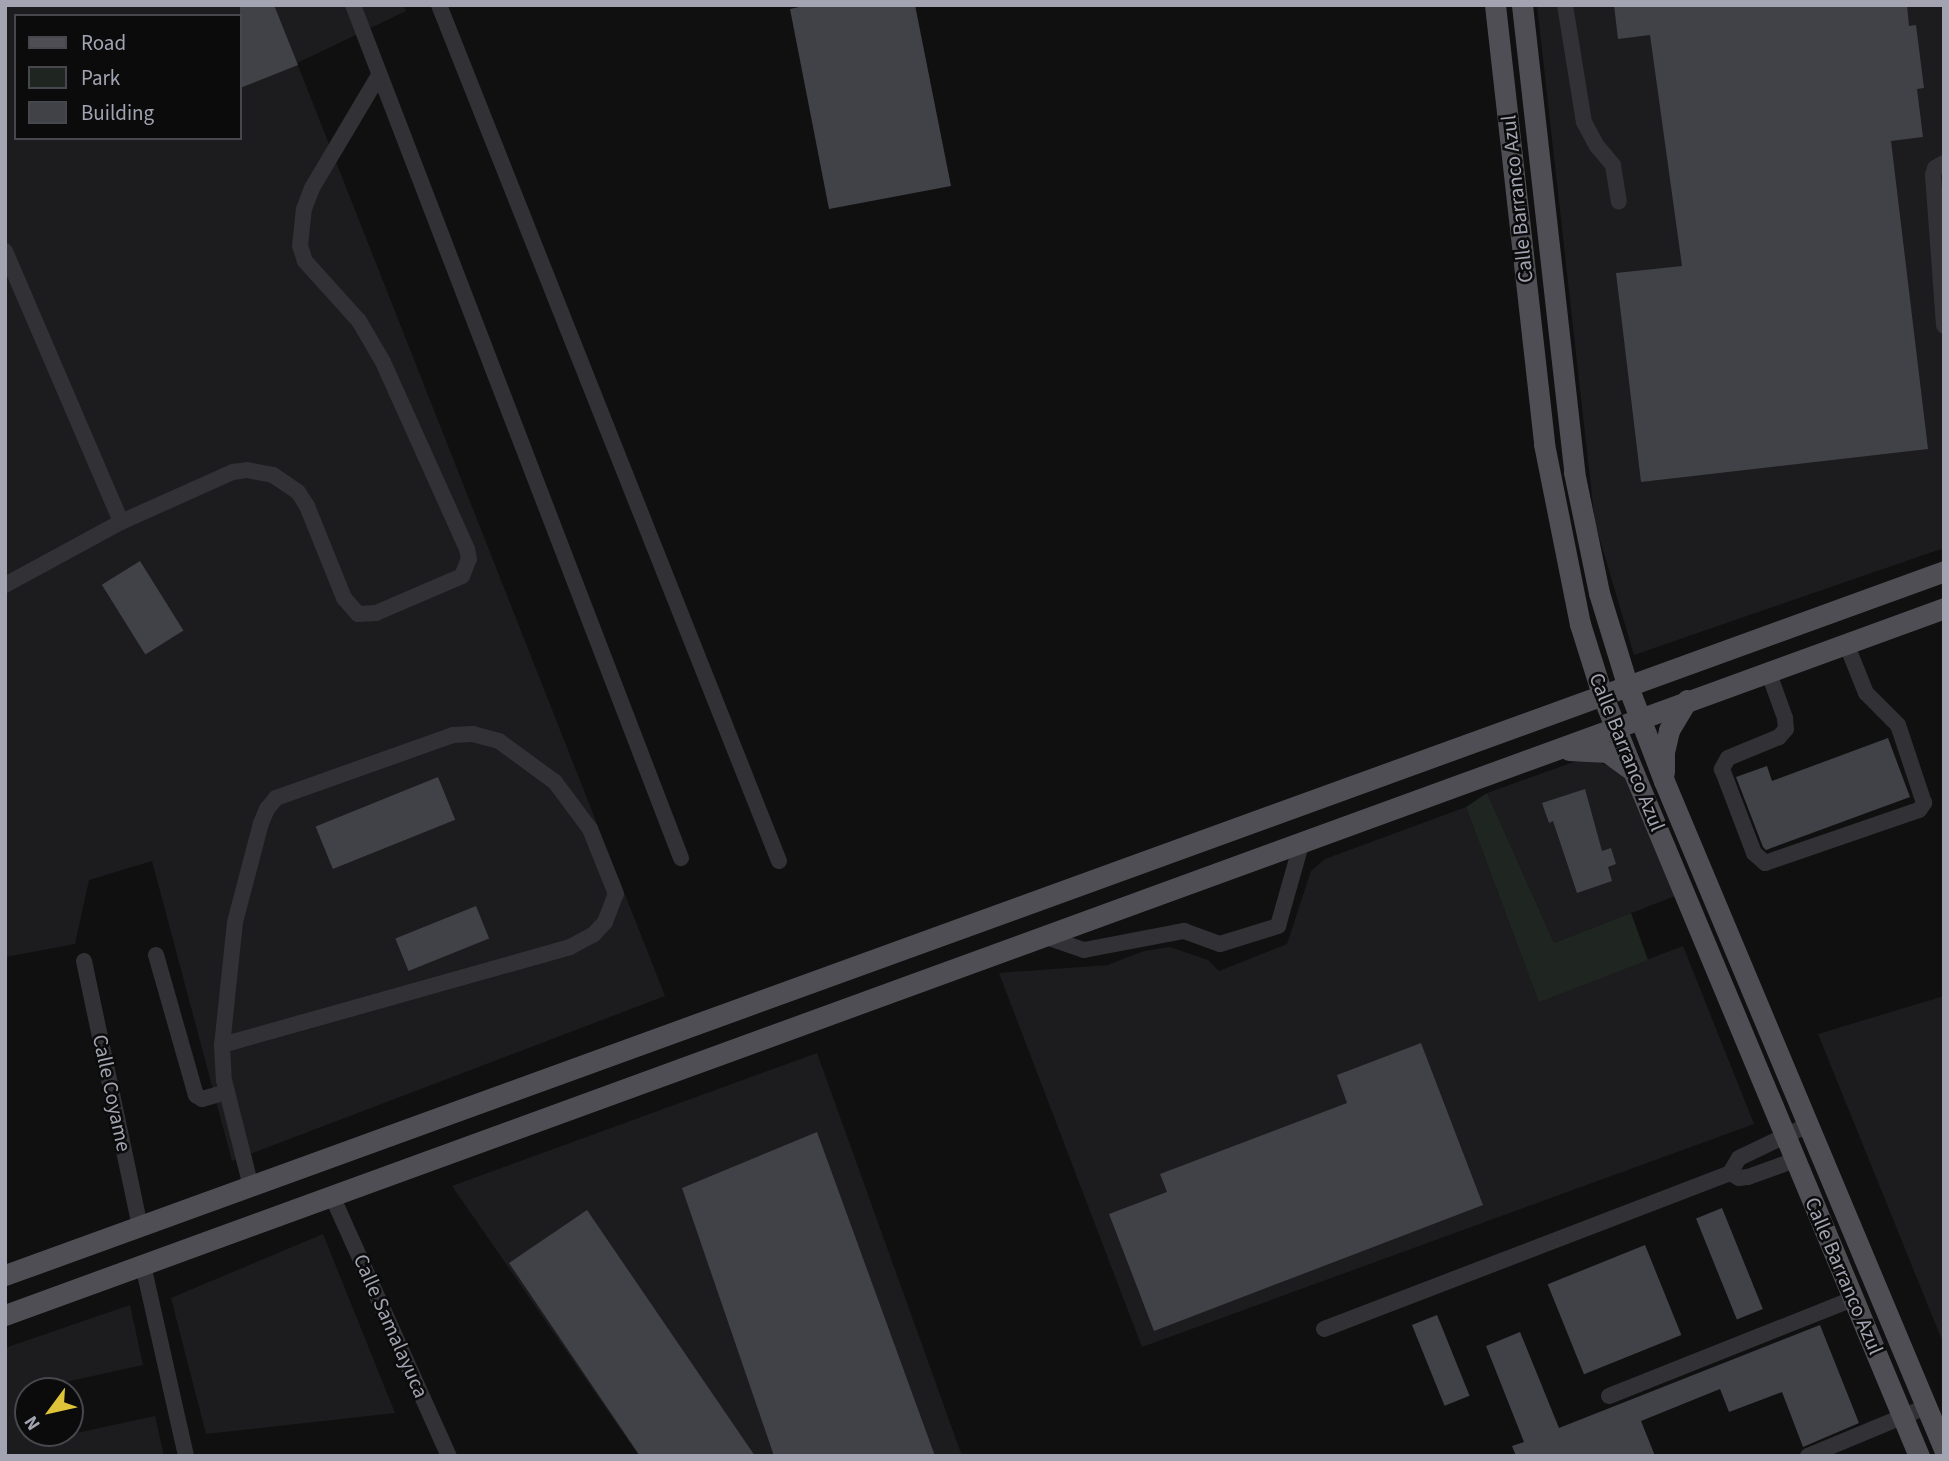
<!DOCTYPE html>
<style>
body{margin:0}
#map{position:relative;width:1949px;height:1461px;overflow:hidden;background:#101011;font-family:"Source Sans 3",sans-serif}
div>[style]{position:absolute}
.built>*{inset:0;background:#1c1c1e}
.green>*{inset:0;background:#1f2520}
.building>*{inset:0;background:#414247;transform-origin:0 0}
.minor>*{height:16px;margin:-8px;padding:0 8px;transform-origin:8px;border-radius:8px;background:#313136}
.major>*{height:21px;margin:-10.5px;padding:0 10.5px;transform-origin:10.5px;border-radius:10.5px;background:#4e4e54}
span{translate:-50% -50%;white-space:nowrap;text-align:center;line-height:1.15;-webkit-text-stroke:5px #0b0b0c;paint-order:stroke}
.street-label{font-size:21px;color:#a2a4b1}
.frame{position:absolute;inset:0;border:7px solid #a2a4b1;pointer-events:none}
.legend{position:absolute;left:14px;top:14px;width:228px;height:126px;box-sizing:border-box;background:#0b0b0c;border:2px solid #47484e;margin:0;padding:9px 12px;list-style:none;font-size:21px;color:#a2a4b1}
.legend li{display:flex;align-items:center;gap:14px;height:35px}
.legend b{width:35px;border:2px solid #47484e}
.north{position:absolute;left:14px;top:1377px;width:70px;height:70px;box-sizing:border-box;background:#0b0b0c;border:2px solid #47484e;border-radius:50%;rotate:237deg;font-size:19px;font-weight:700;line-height:28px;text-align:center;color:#a2a4b1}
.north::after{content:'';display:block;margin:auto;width:24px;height:32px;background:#dfc43a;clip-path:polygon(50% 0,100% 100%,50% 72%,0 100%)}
</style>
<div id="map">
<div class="built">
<div style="clip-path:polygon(evenodd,5px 5px,403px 5px,406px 11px,297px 63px,665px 996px,232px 1161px,152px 861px,89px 880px,75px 944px,5px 957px,5px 5px,16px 16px,240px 16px,240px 138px,16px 138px,16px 16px)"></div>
<div style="clip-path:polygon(1537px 5px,1944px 5px,1944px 548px,1634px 655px,1595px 523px)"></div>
<div style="clip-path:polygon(1585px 758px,1621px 770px,1675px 896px,1554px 943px,1487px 793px)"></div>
<div style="clip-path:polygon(1466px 807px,1539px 1001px,1683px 946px,1754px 1124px,1142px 1347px,999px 973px,1108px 965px,1144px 951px,1170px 947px,1208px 960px,1219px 971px,1287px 944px,1311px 871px,1325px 859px)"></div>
<div style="clip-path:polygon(1944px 996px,1944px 1345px,1818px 1034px)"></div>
<div style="clip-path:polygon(817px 1053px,962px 1456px,639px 1456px,452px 1186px)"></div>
<div style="clip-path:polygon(323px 1234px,395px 1413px,206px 1434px,171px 1298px)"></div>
<div style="clip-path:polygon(130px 1305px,143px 1365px,47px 1386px,47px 1391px,28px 1391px,28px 1433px,57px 1433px,58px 1437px,155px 1416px,164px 1456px,5px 1456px,5px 1348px)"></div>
</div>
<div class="green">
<div style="clip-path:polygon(1487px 793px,1554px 943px,1631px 913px,1648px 960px,1539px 1002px,1466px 807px)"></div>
</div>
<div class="building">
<div style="clip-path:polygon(240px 5px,274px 5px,298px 65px,240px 88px)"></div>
<div style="clip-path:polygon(808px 5px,915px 5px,951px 186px,829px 209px,790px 9px)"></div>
<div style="clip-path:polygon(1614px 5px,1907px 5px,1909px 26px,1916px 25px,1924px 88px,1917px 89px,1923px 137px,1891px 141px,1928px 449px,1641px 482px,1616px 273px,1682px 266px,1650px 35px,1618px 39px)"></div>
<div style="left:140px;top:561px;width:82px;height:45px;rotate:58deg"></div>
<div style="clip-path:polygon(1888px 738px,1910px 797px,1766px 850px,1763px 847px,1736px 777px,1767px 766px,1772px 781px)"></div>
<div style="left:438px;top:777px;width:46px;height:132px;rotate:68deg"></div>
<div style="clip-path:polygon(1585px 789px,1602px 851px,1611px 848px,1616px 864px,1608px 867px,1612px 881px,1577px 893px,1553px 821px,1549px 823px,1542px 803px)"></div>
<div style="left:476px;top:906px;width:35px;height:87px;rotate:68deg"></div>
<div style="clip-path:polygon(1421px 1043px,1483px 1205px,1154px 1331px,1109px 1214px,1167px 1192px,1160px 1174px,1347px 1103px,1337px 1075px)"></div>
<div style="clip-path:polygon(817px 1132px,935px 1456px,774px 1456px,682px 1188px)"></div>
<div style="left:1722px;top:1208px;width:109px;height:28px;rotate:68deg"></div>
<div style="clip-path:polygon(587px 1210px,755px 1456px,640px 1456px,509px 1263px)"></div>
<div style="left:1645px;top:1245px;width:97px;height:105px;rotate:68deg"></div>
<div style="left:1437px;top:1315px;width:87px;height:27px;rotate:68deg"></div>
<div style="clip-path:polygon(1820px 1325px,1859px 1423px,1803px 1447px,1782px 1392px,1729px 1412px,1720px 1389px,1641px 1421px,1655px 1456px,1516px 1456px,1512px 1446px,1524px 1442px,1486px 1346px,1520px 1332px,1559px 1428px)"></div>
</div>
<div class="minor">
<div style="left:353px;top:5px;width:914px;rotate:68.97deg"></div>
<div style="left:439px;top:5px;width:921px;rotate:68.34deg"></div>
<div style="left:1565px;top:5px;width:119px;rotate:80.8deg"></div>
<div style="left:1584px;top:122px;width:27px;rotate:62deg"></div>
<div style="left:1597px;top:146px;width:25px;rotate:50deg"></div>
<div style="left:1613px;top:165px;width:37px;rotate:81deg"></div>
<div style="left:1944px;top:163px;width:10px;rotate:151deg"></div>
<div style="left:1935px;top:168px;width:7px;rotate:106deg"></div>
<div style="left:1933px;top:175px;width:151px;rotate:85.8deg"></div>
<div style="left:5px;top:251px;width:295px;rotate:66.8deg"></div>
<div style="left:5px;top:585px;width:132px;rotate:-28.5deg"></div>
<div style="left:121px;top:522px;width:123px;rotate:-24.1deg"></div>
<div style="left:233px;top:472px;width:14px;rotate:-8deg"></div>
<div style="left:247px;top:470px;width:26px;rotate:11deg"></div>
<div style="left:273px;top:475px;width:30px;rotate:34deg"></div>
<div style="left:298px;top:492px;width:17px;rotate:57deg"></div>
<div style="left:307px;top:506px;width:99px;rotate:68.1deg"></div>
<div style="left:344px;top:598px;width:21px;rotate:49deg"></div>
<div style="left:358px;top:614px;width:18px;rotate:-3deg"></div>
<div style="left:376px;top:613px;width:94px;rotate:-23.3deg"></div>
<div style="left:462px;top:576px;width:18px;rotate:-68deg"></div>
<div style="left:469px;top:559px;width:10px;rotate:-101deg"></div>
<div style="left:467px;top:549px;width:205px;rotate:-114.2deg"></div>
<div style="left:383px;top:362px;width:48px;rotate:-120.3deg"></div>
<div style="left:359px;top:321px;width:81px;rotate:-132deg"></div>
<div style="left:305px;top:261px;width:16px;rotate:-108deg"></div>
<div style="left:300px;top:246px;width:37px;rotate:-84deg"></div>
<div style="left:304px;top:209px;width:22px;rotate:-69deg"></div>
<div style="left:312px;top:188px;width:129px;rotate:-59.3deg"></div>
<div style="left:1768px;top:671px;width:50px;rotate:70.1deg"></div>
<div style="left:1785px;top:718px;width:11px;rotate:85deg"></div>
<div style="left:1786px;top:729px;width:11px;rotate:131deg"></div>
<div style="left:1779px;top:737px;width:55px;rotate:157.6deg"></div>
<div style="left:1728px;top:758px;width:13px;rotate:119deg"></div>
<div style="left:1722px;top:769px;width:90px;rotate:69.1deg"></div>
<div style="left:1754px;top:853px;width:15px;rotate:42deg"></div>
<div style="left:1765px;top:863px;width:163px;rotate:-19deg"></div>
<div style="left:1919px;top:810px;width:9px;rotate:-54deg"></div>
<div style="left:1924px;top:803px;width:82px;rotate:-108.4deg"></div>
<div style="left:1898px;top:725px;width:45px;rotate:-135deg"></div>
<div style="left:1866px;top:693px;width:54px;rotate:-111.8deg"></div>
<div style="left:1046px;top:937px;width:40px;rotate:18.9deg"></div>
<div style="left:1084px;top:950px;width:102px;rotate:-10.8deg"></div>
<div style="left:1184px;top:931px;width:38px;rotate:20deg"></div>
<div style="left:1220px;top:944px;width:61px;rotate:-17.2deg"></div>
<div style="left:1278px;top:926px;width:88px;rotate:-74.2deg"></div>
<div style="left:156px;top:955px;width:146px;rotate:74.1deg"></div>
<div style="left:196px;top:1095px;width:7px;rotate:34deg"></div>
<div style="left:202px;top:1099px;width:26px;rotate:-16deg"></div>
<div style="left:84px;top:961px;width:271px;rotate:78.1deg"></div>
<div style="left:222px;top:1045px;width:362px;rotate:-15.7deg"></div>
<div style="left:570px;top:947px;width:26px;rotate:-28deg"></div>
<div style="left:593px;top:935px;width:18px;rotate:-47deg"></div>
<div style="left:605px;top:922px;width:30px;rotate:-69deg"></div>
<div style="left:616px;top:894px;width:70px;rotate:-111.8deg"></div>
<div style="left:590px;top:829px;width:59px;rotate:-126.7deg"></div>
<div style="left:555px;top:782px;width:69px;rotate:-143.8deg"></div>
<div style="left:499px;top:741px;width:27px;rotate:-165deg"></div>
<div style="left:473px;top:734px;width:20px;rotate:177deg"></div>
<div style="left:453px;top:735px;width:188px;rotate:160.4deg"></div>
<div style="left:276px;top:798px;width:14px;rotate:129deg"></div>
<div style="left:267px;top:809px;width:15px;rotate:113deg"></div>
<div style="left:261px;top:823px;width:102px;rotate:104.7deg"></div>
<div style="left:235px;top:922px;width:124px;rotate:96deg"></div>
<div style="left:222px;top:1045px;width:35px;rotate:87deg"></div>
<div style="left:224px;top:1080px;width:110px;rotate:75.8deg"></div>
<div style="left:1730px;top:1173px;width:17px;rotate:-59deg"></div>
<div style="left:1739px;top:1158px;width:76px;rotate:-25.6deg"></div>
<div style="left:332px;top:1196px;width:285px;rotate:65.8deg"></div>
<div style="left:143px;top:1265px;width:196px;rotate:77.3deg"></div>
<div style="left:1324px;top:1329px;width:435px;rotate:-21deg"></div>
<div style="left:1730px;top:1173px;width:10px;rotate:29deg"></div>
<div style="left:1739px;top:1178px;width:9px;rotate:-6deg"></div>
<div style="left:1748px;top:1177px;width:50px;rotate:-19.9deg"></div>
<div style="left:1609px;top:1396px;width:263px;rotate:-21.7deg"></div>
<div style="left:1808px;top:1456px;width:128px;rotate:-22.6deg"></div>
</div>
<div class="major">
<div style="left:1495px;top:5px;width:442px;rotate:83.6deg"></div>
<div style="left:1544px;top:444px;width:184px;rotate:78.7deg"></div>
<div style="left:1580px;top:624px;width:73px;rotate:72.6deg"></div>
<div style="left:1602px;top:694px;width:83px;rotate:68.1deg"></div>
<div style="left:1633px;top:771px;width:742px;rotate:67.34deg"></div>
<div style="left:1522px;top:5px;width:470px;rotate:83.6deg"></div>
<div style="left:1574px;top:472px;width:124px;rotate:78.3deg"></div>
<div style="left:1599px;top:593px;width:95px;rotate:72.9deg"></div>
<div style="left:1627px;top:684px;width:104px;rotate:69.1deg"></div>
<div style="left:1664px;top:781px;width:724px;rotate:67.26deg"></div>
<div style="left:1569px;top:750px;width:38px;rotate:3deg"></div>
<div style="left:1607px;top:752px;width:31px;rotate:36deg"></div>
<div style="left:1664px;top:772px;width:20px;rotate:-90deg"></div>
<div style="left:1664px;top:752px;width:23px;rotate:-77deg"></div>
<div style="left:1669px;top:730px;width:35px;rotate:-59deg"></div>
<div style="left:5px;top:1275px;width:2063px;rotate:-19.95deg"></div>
<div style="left:5px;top:1315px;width:2064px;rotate:-20.03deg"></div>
</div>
<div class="street-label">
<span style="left:1517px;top:199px;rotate:-96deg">Calle Barranco Azul</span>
<span style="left:1627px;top:752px;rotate:68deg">Calle Barranco Azul</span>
<span style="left:112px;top:1093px;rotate:78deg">Calle Coyame</span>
<span style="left:1844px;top:1276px;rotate:67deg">Calle Barranco Azul</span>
<span style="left:391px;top:1326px;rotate:66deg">Calle Samalayuca</span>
</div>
<div class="frame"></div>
<ul class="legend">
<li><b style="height:9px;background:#4e4e54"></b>Road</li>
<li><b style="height:19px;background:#1f2520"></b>Park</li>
<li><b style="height:19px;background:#414247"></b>Building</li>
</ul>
<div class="north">N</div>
</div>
